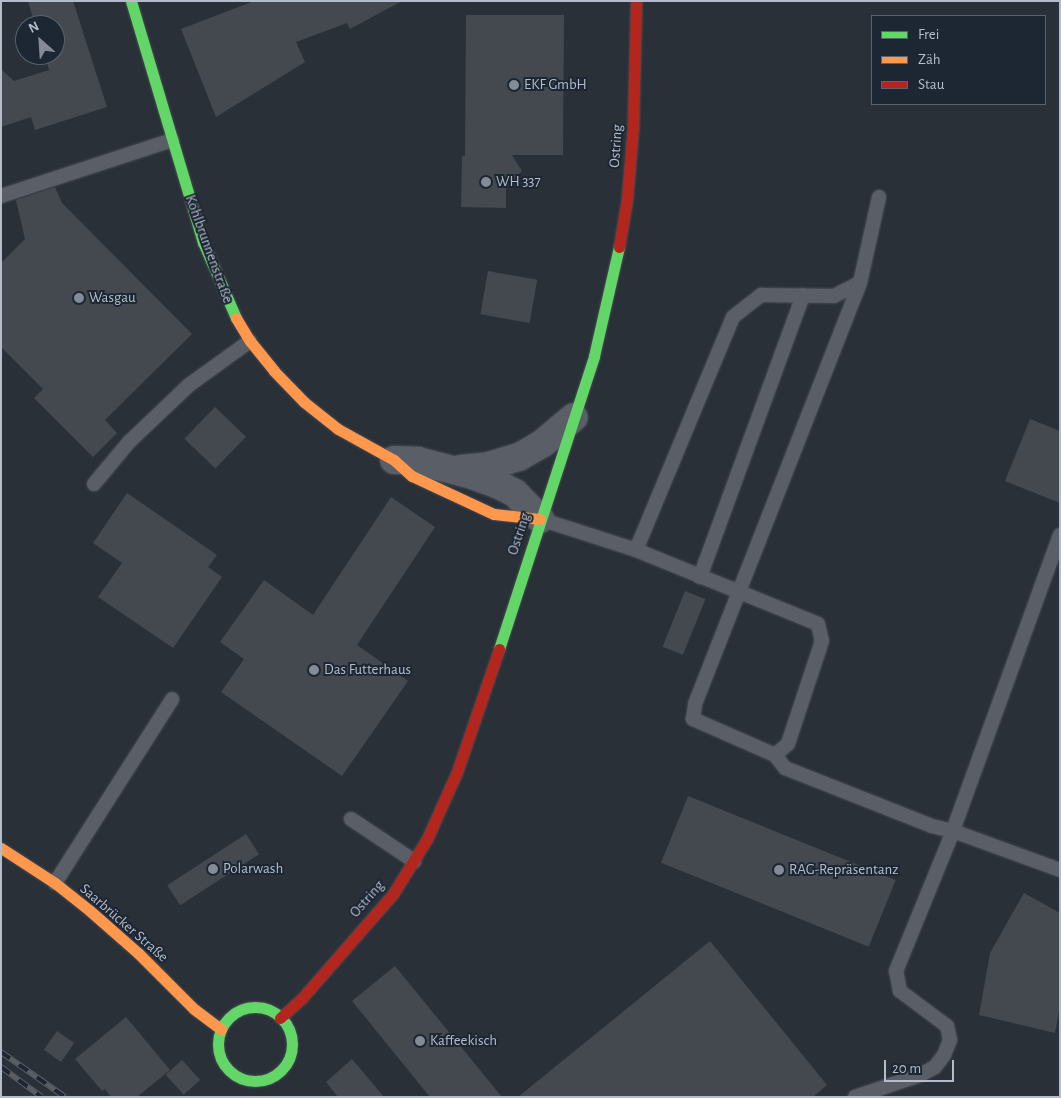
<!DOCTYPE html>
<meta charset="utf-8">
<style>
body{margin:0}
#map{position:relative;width:1061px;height:1098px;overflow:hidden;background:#2a3038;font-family:"Alegreya Sans",sans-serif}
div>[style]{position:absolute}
.building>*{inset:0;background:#444950;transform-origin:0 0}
.roads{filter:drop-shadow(0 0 1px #484c53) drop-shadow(0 0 1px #484c53)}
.lane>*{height:14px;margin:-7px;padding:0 7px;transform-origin:7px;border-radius:7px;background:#5a5e66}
.street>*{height:28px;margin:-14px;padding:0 14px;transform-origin:14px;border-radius:14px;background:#5a5e66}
.fast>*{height:11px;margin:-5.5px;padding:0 5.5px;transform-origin:5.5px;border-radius:5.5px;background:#63d668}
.fast>.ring{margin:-5.5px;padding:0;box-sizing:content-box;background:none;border:11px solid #63d668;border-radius:50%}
.slow>*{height:11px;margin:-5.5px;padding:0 5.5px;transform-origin:5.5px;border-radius:5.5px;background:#ff974d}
.jam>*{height:11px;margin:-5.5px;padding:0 5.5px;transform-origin:5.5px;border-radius:5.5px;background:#b3261e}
.rail>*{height:5.5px;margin-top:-2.75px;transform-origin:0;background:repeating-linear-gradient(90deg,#1d2633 0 11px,#595d64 0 22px);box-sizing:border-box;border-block:1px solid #595d64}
.dots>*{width:14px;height:14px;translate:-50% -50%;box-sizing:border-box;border:2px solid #1d2633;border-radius:50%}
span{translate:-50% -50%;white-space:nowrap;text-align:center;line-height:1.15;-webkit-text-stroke:4px #1d2633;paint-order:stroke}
.poi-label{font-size:15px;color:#b4bcc9}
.left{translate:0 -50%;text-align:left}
.street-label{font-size:15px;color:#b4bcc9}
.frame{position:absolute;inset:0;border:2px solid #b4bcc9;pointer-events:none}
.legend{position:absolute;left:871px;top:15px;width:175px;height:90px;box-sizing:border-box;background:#1d2633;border:1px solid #59626f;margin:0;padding:6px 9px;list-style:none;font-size:15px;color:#b4bcc9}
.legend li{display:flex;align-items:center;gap:10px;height:25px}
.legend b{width:25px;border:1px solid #59626f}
.north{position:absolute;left:15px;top:15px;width:50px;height:50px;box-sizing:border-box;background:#1d2633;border:1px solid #59626f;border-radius:50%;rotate:334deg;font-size:14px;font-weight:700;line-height:20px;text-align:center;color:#b4bcc9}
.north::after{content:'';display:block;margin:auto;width:18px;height:22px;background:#848b96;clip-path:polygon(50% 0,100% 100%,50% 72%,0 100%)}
.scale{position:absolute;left:884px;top:1060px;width:70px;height:22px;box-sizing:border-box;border:2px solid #b4bcc9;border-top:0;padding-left:6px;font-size:15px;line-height:18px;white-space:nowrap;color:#b4bcc9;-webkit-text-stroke:4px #1d2633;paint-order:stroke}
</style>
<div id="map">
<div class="building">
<div style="clip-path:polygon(28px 1px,73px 1px,107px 107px,35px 130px,31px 117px,1px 127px,1px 69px,14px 81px,49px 70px,45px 55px,55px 55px,55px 25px,35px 25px)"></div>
<div style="clip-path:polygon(254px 1px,402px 1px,350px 29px,347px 23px,296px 42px,305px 62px,216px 117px,181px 29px)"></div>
<div style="clip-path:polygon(466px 15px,564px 15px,563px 155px,512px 155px,522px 171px,506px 188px,506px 208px,461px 207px,462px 156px,465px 156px)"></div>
<div style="clip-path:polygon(55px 187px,62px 203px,192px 334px,105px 420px,117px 433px,93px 457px,34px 398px,43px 389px,1px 347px,1px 263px,25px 239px,16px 200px)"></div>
<div style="left:488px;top:271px;width:50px;height:44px;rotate:10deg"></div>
<div style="left:215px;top:407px;width:43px;height:44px;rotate:44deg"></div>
<div style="clip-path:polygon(1030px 419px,1060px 431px,1060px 503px,1005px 481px)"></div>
<div style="clip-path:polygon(127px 493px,217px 555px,208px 567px,222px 577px,173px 648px,98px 597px,122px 563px,93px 543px)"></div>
<div style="clip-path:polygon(391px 497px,435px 527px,357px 645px,408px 681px,342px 776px,221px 692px,244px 659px,220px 642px,264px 580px,313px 615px)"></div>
<div style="left:685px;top:591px;width:22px;height:60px;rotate:22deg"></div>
<div style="left:688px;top:796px;width:224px;height:72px;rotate:22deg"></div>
<div style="left:246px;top:834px;width:24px;height:94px;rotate:57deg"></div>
<div style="clip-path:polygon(1024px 893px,1060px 913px,1060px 1006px,1055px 1033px,979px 1015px,990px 953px)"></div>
<div style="clip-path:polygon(710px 941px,827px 1085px,813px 1097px,518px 1097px)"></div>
<div style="clip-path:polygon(395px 966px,502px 1097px,430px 1097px,352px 1001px)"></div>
<div style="clip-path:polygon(126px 1017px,170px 1070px,137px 1097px,111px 1097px,105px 1089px,102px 1091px,75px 1059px)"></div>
<div style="left:57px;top:1031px;width:21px;height:23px;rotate:35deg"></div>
<div style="clip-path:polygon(352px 1059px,384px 1097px,338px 1097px,326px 1082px)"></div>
<div style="left:182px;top:1060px;width:27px;height:22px;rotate:48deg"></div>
</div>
<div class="roads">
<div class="lane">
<div style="left:1px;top:196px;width:180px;rotate:-18.1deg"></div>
<div style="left:94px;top:484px;width:55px;rotate:-50.2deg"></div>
<div style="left:129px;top:442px;width:83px;rotate:-43.5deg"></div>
<div style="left:189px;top:385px;width:75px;rotate:-35.8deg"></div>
<div style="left:540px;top:519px;width:101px;rotate:17.9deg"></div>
<div style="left:636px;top:550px;width:196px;rotate:22.1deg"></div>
<div style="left:818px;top:624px;width:17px;rotate:77deg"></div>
<div style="left:822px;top:641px;width:108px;rotate:108.3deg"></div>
<div style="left:788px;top:744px;width:17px;rotate:140deg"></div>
<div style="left:1060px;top:535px;width:315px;rotate:109.9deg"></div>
<div style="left:953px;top:831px;width:114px;rotate:20deg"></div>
<div style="left:636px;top:550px;width:252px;rotate:-67.4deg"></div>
<div style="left:733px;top:317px;width:36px;rotate:-38deg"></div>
<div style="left:761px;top:295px;width:73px;rotate:0.8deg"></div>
<div style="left:834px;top:296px;width:29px;rotate:-27deg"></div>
<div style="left:860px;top:283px;width:88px;rotate:-77.5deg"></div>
<div style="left:700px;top:577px;width:300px;rotate:-69.9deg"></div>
<div style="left:351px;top:819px;width:76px;rotate:33.7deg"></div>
<div style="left:55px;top:883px;width:218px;rotate:-57.5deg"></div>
<div style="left:855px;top:1097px;width:69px;rotate:-18.7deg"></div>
<div style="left:920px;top:1075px;width:17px;rotate:-28deg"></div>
<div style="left:935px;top:1067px;width:15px;rotate:-53deg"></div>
<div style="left:944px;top:1055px;width:16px;rotate:-68deg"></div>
<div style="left:950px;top:1040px;width:14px;rotate:-102deg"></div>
<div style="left:947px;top:1026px;width:59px;rotate:-143.3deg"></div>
<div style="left:900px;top:991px;width:20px;rotate:-101deg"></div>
<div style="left:896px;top:971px;width:151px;rotate:-67.8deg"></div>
<div style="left:953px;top:831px;width:22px;rotate:-167deg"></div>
<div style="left:932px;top:826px;width:158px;rotate:-158.5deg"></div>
<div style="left:785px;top:768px;width:16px;rotate:-128deg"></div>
<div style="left:775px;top:755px;width:90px;rotate:-156.3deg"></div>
<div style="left:693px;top:719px;width:15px;rotate:-82deg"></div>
<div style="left:695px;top:704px;width:452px;rotate:-68.6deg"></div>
</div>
<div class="street">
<div style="left:394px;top:460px;width:24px;rotate:2deg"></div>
<div style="left:418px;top:461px;width:56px;rotate:14.5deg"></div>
<div style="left:472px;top:475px;width:27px;rotate:20deg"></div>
<div style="left:497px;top:484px;width:20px;rotate:27deg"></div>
<div style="left:515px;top:493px;width:36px;rotate:46deg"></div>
<div style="left:461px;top:469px;width:28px;rotate:-6deg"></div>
<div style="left:489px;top:466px;width:31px;rotate:-17deg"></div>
<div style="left:519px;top:457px;width:28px;rotate:-30deg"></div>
<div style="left:543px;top:443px;width:40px;rotate:-40deg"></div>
</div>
<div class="fast">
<div style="left:131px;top:1px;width:252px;rotate:73.4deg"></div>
<div style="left:203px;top:242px;width:83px;rotate:66.5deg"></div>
<div style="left:499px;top:649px;width:308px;rotate:-72deg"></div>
<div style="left:594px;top:356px;width:112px;rotate:-77.1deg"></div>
<div class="ring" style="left:218px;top:1007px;width:63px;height:63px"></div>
</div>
<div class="slow">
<div style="left:236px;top:318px;width:27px;rotate:59deg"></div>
<div style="left:250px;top:341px;width:38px;rotate:51deg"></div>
<div style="left:274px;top:371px;width:43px;rotate:45.9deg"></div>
<div style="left:304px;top:402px;width:43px;rotate:38.5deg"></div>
<div style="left:338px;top:429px;width:64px;rotate:29deg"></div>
<div style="left:394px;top:460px;width:24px;rotate:42deg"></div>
<div style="left:412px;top:476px;width:90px;rotate:24.9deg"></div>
<div style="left:494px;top:514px;width:46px;rotate:6.2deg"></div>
<div style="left:1px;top:848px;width:64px;rotate:32.9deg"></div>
<div style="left:55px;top:883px;width:43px;rotate:38.5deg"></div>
<div style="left:89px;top:910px;width:65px;rotate:41.3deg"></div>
<div style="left:138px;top:953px;width:79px;rotate:45deg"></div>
<div style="left:194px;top:1009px;width:34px;rotate:37deg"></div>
</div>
<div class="jam">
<div style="left:619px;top:247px;width:49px;rotate:-80.5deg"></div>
<div style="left:627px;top:199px;width:71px;rotate:-85.2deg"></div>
<div style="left:633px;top:128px;width:127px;rotate:-88.6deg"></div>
<div style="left:280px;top:1018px;width:31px;rotate:-42deg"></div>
<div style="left:303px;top:997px;width:137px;rotate:-48.9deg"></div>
<div style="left:393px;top:894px;width:65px;rotate:-58.3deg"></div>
<div style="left:427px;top:839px;width:73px;rotate:-65.9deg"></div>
<div style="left:457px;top:772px;width:130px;rotate:-71.1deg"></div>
</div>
</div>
<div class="rail">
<div style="left:1px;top:1052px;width:78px;rotate:35.1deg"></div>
<div style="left:1px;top:1067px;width:51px;rotate:36.2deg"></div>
</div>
<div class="dots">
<div style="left:514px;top:85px;background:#848b96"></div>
<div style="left:486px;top:182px;background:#848b96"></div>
<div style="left:79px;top:298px;background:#848b96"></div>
<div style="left:314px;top:670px;background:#848b96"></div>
<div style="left:213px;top:869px;background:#848b96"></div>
<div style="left:779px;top:870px;background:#848b96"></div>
<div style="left:420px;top:1041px;background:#848b96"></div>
</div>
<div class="poi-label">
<span class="left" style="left:524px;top:85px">EKF GmbH</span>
<span class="left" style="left:496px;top:182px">WH 337</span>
<span class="left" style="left:89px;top:298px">Wasgau</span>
<span class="left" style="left:324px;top:670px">Das Futterhaus</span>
<span class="left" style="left:223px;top:869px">Polarwash</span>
<span class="left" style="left:789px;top:870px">RAG-Repräsentanz</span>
<span class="left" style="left:430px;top:1041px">Kaffeekisch</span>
</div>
<div class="street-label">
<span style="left:616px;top:146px;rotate:-86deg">Ostring</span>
<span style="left:209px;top:249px;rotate:70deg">Kohlbrunnenstraße</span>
<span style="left:519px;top:534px;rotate:-72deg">Ostring</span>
<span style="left:367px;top:899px;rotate:-49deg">Ostring</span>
<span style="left:124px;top:923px;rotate:41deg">Saarbrücker Straße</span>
</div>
<div class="frame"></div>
<ul class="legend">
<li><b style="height:6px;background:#63d668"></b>Frei</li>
<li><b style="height:6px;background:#ff974d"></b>Zäh</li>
<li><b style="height:6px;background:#b3261e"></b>Stau</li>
</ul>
<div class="north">N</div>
<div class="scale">20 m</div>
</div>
